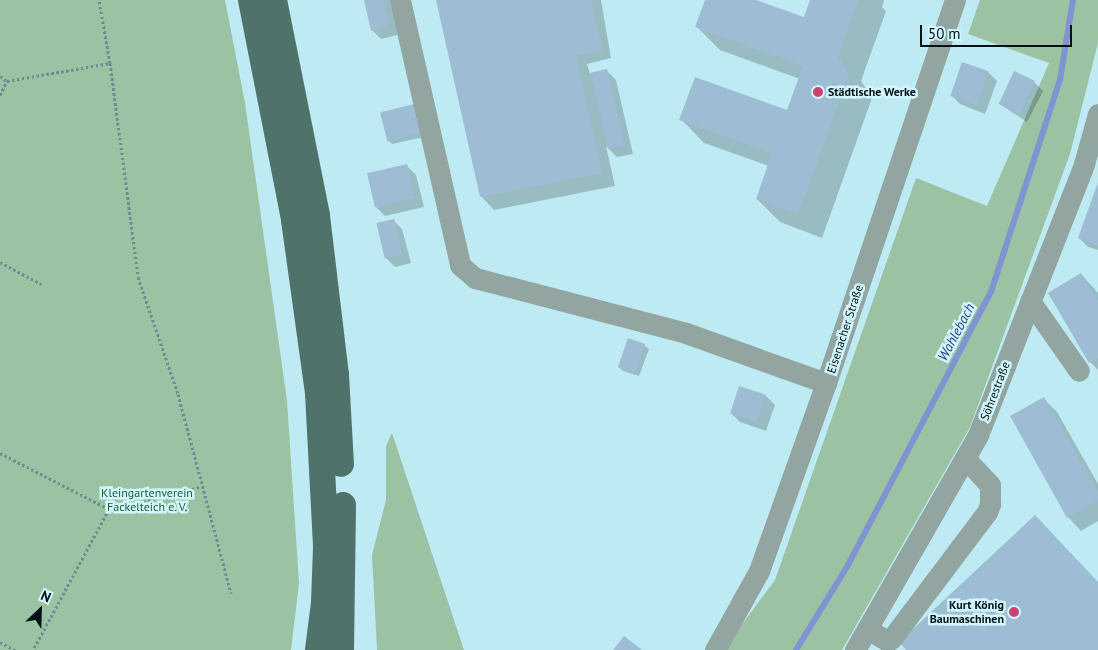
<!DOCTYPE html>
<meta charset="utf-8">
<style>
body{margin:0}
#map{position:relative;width:1098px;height:650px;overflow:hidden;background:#beebf3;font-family:"PT Sans",sans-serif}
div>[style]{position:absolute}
.green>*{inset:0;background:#9bc2a3}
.shadow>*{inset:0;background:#0003}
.stream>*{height:6px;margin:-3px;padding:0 3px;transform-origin:3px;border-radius:3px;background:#8193d1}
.building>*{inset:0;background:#9ebdd4;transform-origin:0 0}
.path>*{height:3px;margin-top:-1.5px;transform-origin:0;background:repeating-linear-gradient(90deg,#6c8c92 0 2.5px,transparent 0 5px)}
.minor>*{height:21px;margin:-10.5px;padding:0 10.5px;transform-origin:10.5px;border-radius:10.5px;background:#92a5a0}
.major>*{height:26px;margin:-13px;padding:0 13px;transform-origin:13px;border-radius:13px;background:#4f726b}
.dots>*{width:14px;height:14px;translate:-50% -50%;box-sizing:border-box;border:2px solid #d2f6fd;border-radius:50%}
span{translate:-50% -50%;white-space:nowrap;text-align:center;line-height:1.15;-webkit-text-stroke:5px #d2f6fd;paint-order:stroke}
.poi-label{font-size:12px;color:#021114;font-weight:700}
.left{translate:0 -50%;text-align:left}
.right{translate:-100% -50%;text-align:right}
.street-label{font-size:12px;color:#021114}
.park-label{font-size:12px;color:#1c5f31}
.water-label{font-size:14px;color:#303d87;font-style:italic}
.north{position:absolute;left:15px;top:585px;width:50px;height:50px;-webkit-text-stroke:4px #d2f6fd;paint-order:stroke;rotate:24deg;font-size:14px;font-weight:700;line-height:20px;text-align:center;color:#021114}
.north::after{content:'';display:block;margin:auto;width:18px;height:22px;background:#021114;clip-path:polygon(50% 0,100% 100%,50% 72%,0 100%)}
.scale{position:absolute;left:920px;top:25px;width:152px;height:22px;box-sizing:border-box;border:2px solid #021114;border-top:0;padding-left:6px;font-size:15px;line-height:18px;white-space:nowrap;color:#021114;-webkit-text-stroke:4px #d2f6fd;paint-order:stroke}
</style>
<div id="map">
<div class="green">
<div style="clip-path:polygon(0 0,225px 0,245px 103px,287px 401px,299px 583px,291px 650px,0 650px)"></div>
<div style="clip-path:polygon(980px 0,1098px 0,1098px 43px,1070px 154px,970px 427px,842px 650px,723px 650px,775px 580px,916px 178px,987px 206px,1049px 63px,968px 34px)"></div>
<div style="clip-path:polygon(392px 433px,464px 650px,377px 650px,372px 555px,386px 500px,386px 446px)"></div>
</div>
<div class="shadow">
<div style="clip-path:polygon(365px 0,390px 0,398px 35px,381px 39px,372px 30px)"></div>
<div style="clip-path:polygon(437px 0,601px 0,611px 58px,587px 64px,590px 74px,607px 71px,616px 80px,633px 154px,617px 157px,606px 146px,615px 186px,494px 210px,481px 196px)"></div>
<div style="clip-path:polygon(706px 0,752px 0,804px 19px,812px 0,884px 0,882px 7px,886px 11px,861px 81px,872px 98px,822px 238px,780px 222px,757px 199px,769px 166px,704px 143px,681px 119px,788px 111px,800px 79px,720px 50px,697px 27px)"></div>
<div style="clip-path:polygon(988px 72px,997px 81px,985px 114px,960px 104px,951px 95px)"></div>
<div style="clip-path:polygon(1034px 82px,1043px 91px,1027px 122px,998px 103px)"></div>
<div style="clip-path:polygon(418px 110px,424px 137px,392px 144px,388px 140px)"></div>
<div style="clip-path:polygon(407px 166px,416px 175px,424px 207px,385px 216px,376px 207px,368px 175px)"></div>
<div style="clip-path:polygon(1098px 185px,1098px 250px,1088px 247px,1079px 238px)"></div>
<div style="clip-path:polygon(393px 220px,402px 229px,411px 263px,395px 267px,386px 258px)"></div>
<div style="clip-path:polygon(1081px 274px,1098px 293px,1098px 370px,1090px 362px)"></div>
<div style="clip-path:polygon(644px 345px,649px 349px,639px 376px,623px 371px,619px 367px)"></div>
<div style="clip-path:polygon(740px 387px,766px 396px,775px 405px,766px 431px,740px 422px,731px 413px)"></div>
<div style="clip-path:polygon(1044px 399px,1057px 412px,1098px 484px,1098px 521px,1081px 531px,1068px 517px)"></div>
</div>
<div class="stream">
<div style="left:796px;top:650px;width:100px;rotate:-58.5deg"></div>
<div style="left:848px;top:565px;width:308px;rotate:-62.4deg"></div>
<div style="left:991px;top:292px;width:223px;rotate:-72deg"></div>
<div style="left:1060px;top:80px;width:81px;rotate:-80.8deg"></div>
</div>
<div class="building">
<div style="clip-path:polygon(364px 0,383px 0,390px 26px,371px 31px)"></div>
<div style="clip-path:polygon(436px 0,591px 0,602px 50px,576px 56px,602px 173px,480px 197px)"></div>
<div style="clip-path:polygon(705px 0,756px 0,804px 17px,810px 0,858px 0,838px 57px,849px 74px,798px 215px,756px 199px,772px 153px,679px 120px,695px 77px,787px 110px,803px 66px,695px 27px)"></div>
<div style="left:962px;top:62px;width:28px;height:36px;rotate:19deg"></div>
<div style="left:607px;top:69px;width:78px;height:17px;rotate:77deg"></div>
<div style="left:1014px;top:71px;width:23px;height:36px;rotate:25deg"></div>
<div style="left:414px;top:104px;width:30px;height:35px;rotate:76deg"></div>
<div style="left:407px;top:164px;width:35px;height:41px;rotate:77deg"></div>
<div style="clip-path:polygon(1098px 182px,1098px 245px,1078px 238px)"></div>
<div style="left:394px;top:219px;width:36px;height:18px;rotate:77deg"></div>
<div style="clip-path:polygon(1081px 273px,1098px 301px,1098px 358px,1089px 363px,1048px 293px)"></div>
<div style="left:628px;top:338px;width:18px;height:31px;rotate:19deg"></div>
<div style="left:739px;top:386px;width:28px;height:29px;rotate:18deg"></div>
<div style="clip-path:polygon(1044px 397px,1098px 492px,1098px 500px,1067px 518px,1010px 416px)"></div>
<div style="clip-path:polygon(1035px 515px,1098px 582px,1098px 650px,906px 650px,899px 642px)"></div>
<div style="clip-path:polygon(624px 636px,642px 650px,613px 650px)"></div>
</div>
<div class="path">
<div style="left:110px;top:63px;width:216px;rotate:82.5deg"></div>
<div style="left:138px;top:277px;width:124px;rotate:71.1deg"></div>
<div style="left:178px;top:394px;width:206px;rotate:75.1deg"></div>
<div style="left:0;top:76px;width:9px;rotate:36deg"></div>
<div style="left:0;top:95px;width:16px;rotate:-63deg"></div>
<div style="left:7px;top:81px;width:105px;rotate:-9.9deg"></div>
<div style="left:110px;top:63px;width:64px;rotate:-99.9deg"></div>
<div style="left:0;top:262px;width:47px;rotate:28.2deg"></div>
<div style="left:0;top:453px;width:123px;rotate:27.2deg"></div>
<div style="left:109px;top:509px;width:160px;rotate:118.3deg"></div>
<div style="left:109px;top:509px;width:94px;rotate:-13.6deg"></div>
<div style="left:0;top:642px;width:17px;rotate:28deg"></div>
</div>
<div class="minor">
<div style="left:400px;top:0;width:272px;rotate:77.2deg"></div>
<div style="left:460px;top:265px;width:20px;rotate:41deg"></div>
<div style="left:475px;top:278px;width:218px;rotate:14.6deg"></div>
<div style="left:686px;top:333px;width:149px;rotate:19.7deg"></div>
<div style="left:1030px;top:301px;width:85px;rotate:55deg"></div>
<div style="left:867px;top:629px;width:24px;rotate:30deg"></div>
<div style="left:888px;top:641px;width:5px;rotate:-37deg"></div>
<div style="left:892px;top:638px;width:158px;rotate:-53deg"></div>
<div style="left:987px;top:512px;width:9px;rotate:-69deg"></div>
<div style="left:990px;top:504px;width:19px;rotate:-90deg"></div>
<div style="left:990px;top:485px;width:37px;rotate:-133deg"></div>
<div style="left:715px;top:650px;width:90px;rotate:-60.9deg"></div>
<div style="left:759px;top:571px;width:200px;rotate:-70.4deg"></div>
<div style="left:826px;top:383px;width:404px;rotate:-71.4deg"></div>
<div style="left:855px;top:650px;width:248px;rotate:-60.2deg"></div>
<div style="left:978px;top:435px;width:291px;rotate:-68.6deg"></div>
<div style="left:1084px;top:164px;width:52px;rotate:-74.4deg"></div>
</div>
<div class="major">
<div style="left:251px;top:0;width:224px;rotate:78.9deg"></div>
<div style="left:294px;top:220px;width:175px;rotate:82.1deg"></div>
<div style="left:318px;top:393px;width:155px;rotate:87deg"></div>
<div style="left:326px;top:548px;width:55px;rotate:92.1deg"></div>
<div style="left:324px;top:603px;width:47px;rotate:97.3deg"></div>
<div style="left:274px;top:0;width:220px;rotate:78.7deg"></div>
<div style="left:317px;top:216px;width:160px;rotate:83.2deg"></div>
<div style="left:336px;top:375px;width:89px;rotate:86.8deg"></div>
<div style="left:341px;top:650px;width:145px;rotate:-89.2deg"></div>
</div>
<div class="dots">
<div style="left:818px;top:92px;background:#cd4172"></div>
<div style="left:1014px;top:612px;background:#cd4172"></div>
</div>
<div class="poi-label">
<span class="left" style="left:828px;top:92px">Städtische Werke</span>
<span class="right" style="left:1004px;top:612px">Kurt König<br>Baumaschinen</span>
</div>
<div class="street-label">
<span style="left:845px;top:329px;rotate:-72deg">Eisenacher Straße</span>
<span style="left:995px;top:391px;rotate:-69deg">Söhrestraße</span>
</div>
<div class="park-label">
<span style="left:147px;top:500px">Kleingartenverein<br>Fackelteich e. V.</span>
</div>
<div class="water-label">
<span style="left:956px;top:332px;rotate:-62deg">Wahlebach</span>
</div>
<div class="north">N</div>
<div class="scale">50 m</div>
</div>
